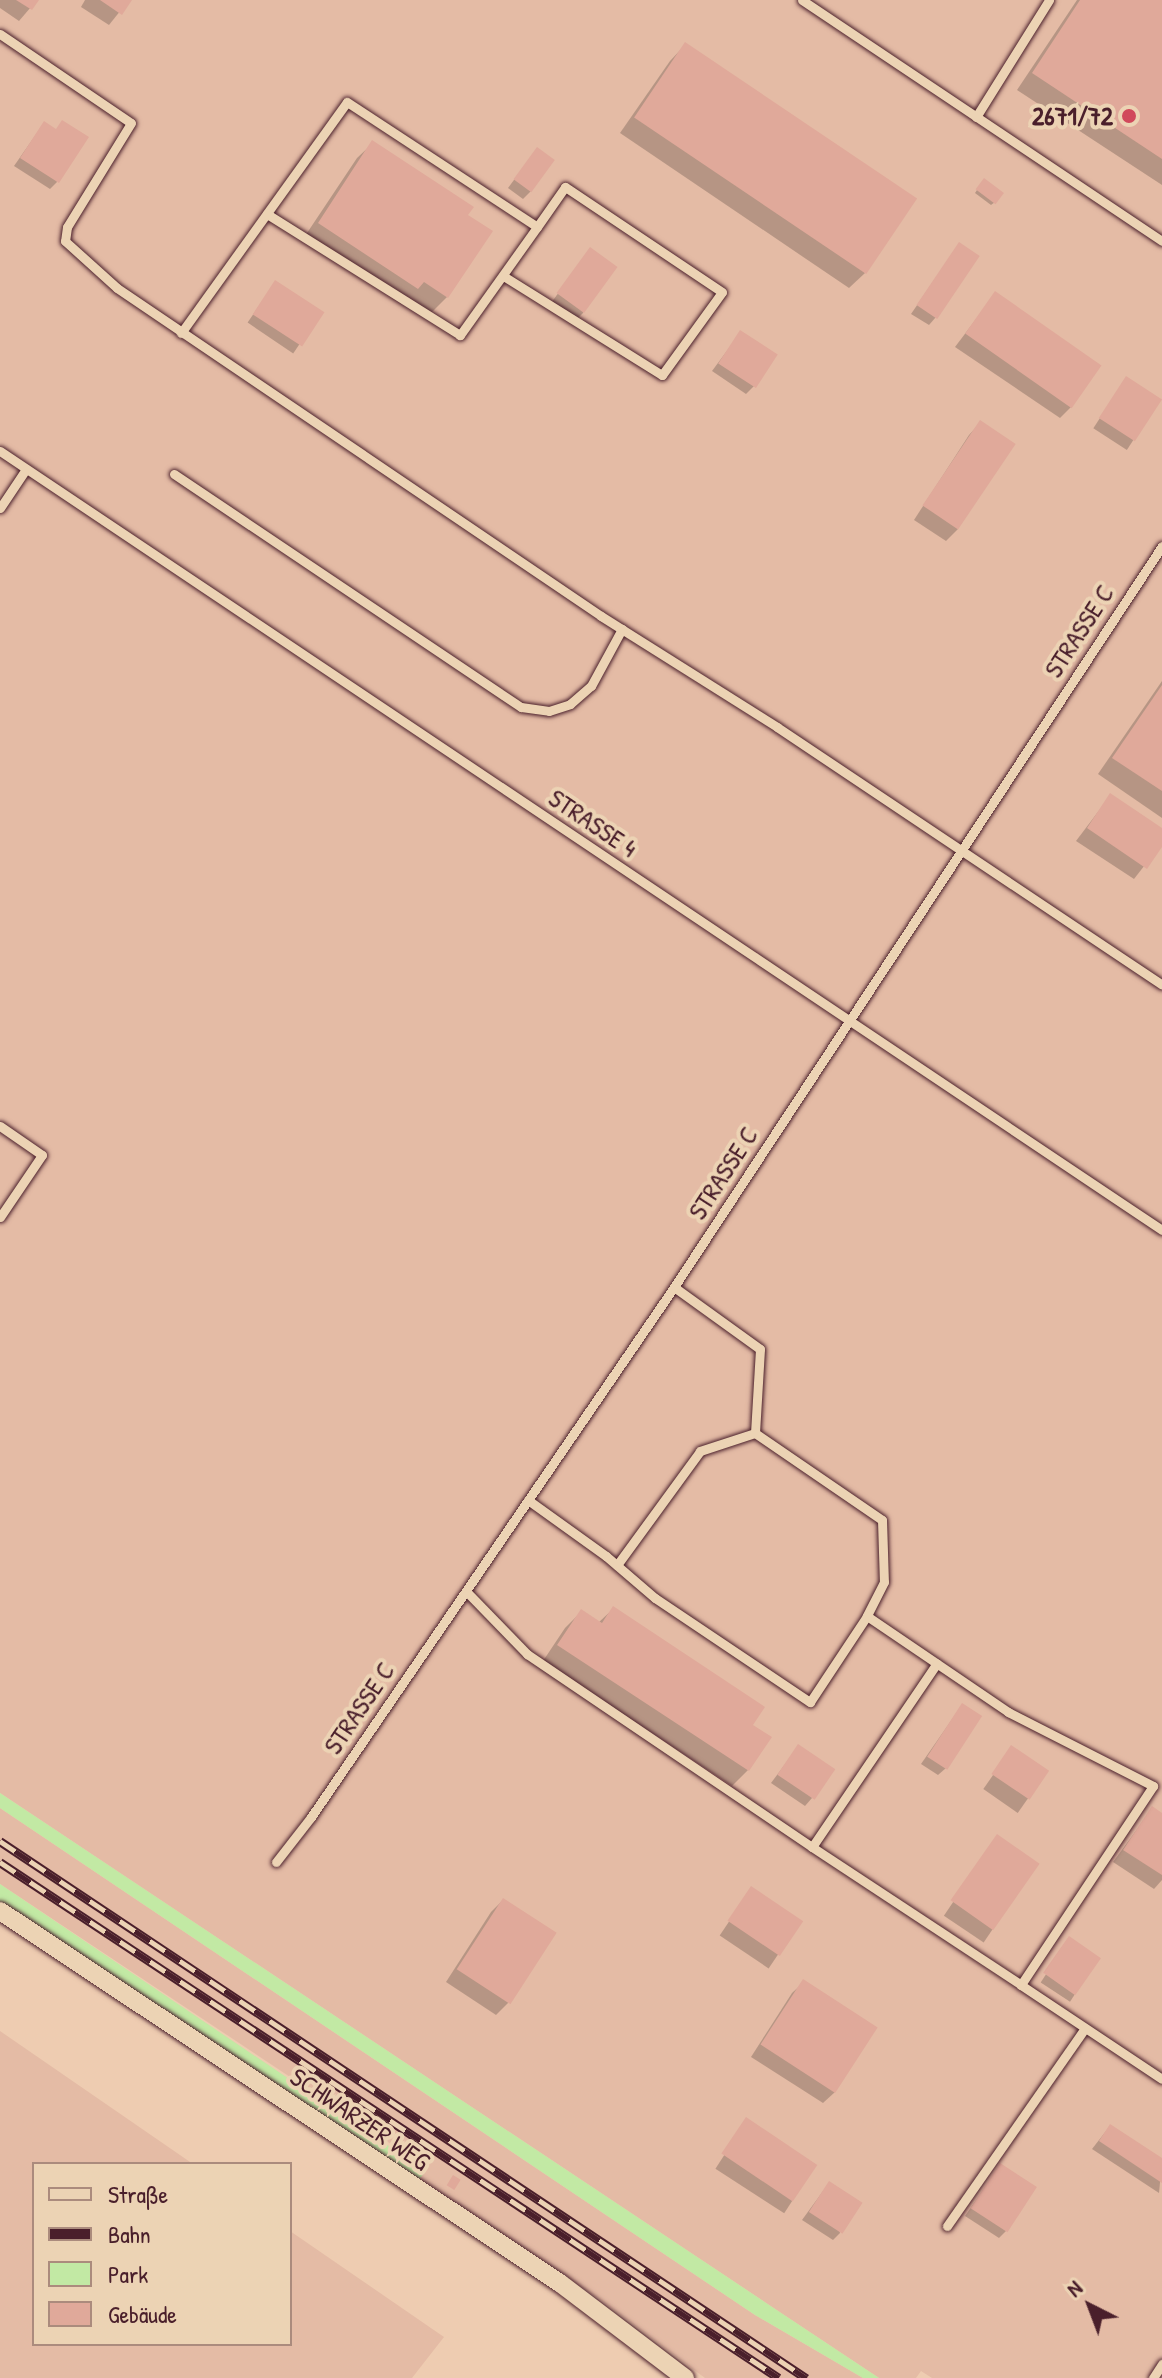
<!DOCTYPE html>
<meta charset="utf-8">
<style>
body{margin:0}
#map{position:relative;width:1162px;height:2378px;overflow:hidden;background:#eeccb1;font-family:"Patrick Hand",sans-serif}
div>[style]{position:absolute}
.built>*{inset:0;background:#e4bba5}
.green>*{inset:0;background:#c2e9a4;transform-origin:0 0}
.shadow>*{inset:0;background:#0003;transform-origin:0 0}
.building>*{inset:0;background:#e0a99a;transform-origin:0 0}
.roads{filter:drop-shadow(0 0 2px #4a1f2b) drop-shadow(0 0 2px #4a1f2b)}
.service>*{height:9px;margin:-4.5px;padding:0 4.5px;transform-origin:4.5px;border-radius:4.5px;background:#ecd3b4}
.minor>*{height:18px;margin:-9px;padding:0 9px;transform-origin:9px;border-radius:9px;background:#ecd3b4}
.rail>*{height:9px;margin-top:-4.5px;transform-origin:0;background:repeating-linear-gradient(90deg,#ecd3b4 0 18px,#4a1f2b 0 36px);box-sizing:border-box;border-block:2px solid #4a1f2b}
.dots>*{width:22px;height:22px;translate:-50% -50%;box-sizing:border-box;border:4px solid #ecd3b4;border-radius:50%}
span{translate:-50% -50%;white-space:nowrap;text-align:center;line-height:1.15;-webkit-text-stroke:8px #ecd3b4;paint-order:stroke}
.poi-label{font-size:26px;color:#4a1f2b;font-weight:700}
.right{translate:-100% -50%;text-align:right}
.street-label{font-size:26px;color:#4a1f2b}
.legend{position:absolute;left:32px;top:2162px;width:260px;height:184px;box-sizing:border-box;background:#ecd3b4;border:2px solid #ab8b7d;margin:0;padding:10px 14px;list-style:none;font-size:24px;color:#4a1f2b}
.legend li{display:flex;align-items:center;gap:16px;height:40px}
.legend b{width:40px;border:2px solid #ab8b7d}
.north{position:absolute;left:1050px;top:2266px;width:80px;height:80px;-webkit-text-stroke:6px #ecd3b4;paint-order:stroke;rotate:318deg;font-size:22px;font-weight:700;line-height:32px;text-align:center;color:#4a1f2b}
.north::after{content:'';display:block;margin:auto;width:28px;height:36px;background:#4a1f2b;clip-path:polygon(50% 0,100% 100%,50% 72%,0 100%)}
</style>
<div id="map">
<div class="built">
<div style="clip-path:polygon(0 0,1162px 0,1162px 2378px,932px 2378px,921px 2371px,916px 2378px,879px 2378px,0 1793px)"></div>
<div style="clip-path:polygon(0 1808px,755px 2315px,863px 2378px,705px 2378px,601px 2300px,419px 2179px,427px 2168px,0 1884px)"></div>
<div style="clip-path:polygon(0 2031px,193px 2164px,34px 2164px,34px 2344px,290px 2344px,290px 2231px,444px 2337px,412px 2378px,0 2378px)"></div>
</div>
<div class="green">
<div style="clip-path:polygon(0 1793px,879px 2378px,863px 2378px,755px 2315px,0 1808px)"></div>
<div style="left:0;top:1884px;width:513px;height:15px;rotate:34deg"></div>
</div>
<div class="shadow">
<div style="clip-path:polygon(0 0,37px 0,19px 21px,0 8px)"></div>
<div style="clip-path:polygon(85px 0,129px 0,109px 25px,81px 7px)"></div>
<div style="clip-path:polygon(1077px 0,1162px 0,1162px 185px,1017px 90px)"></div>
<div style="clip-path:polygon(685px 45px,865px 273px,849px 288px,620px 133px,670px 61px)"></div>
<div style="clip-path:polygon(44px 123px,57px 182px,50px 189px,14px 166px)"></div>
<div style="clip-path:polygon(373px 143px,466px 216px,447px 297px,431px 313px,408px 297px,401px 304px,303px 239px,357px 158px)"></div>
<div style="clip-path:polygon(537px 149px,531px 191px,523px 199px,508px 188px)"></div>
<div style="clip-path:polygon(981px 184px,995px 202px,991px 205px,975px 193px)"></div>
<div style="clip-path:polygon(959px 244px,936px 317px,929px 325px,911px 314px)"></div>
<div style="clip-path:polygon(590px 250px,583px 313px,576px 320px,551px 303px)"></div>
<div style="left:275px;top:282px;width:55px;height:49px;rotate:34deg"></div>
<div style="clip-path:polygon(995px 294px,1072px 406px,1060px 418px,955px 347px)"></div>
<div style="clip-path:polygon(741px 332px,754px 386px,746px 394px,712px 371px)"></div>
<div style="left:1126px;top:378px;width:40px;height:60px;rotate:33deg"></div>
<div style="clip-path:polygon(980px 423px,958px 529px,946px 541px,914px 520px,969px 435px)"></div>
<div style="clip-path:polygon(1162px 681px,1162px 818px,1098px 774px)"></div>
<div style="clip-path:polygon(1110px 796px,1162px 830px,1162px 843px,1134px 879px,1076px 841px)"></div>
<div style="clip-path:polygon(613px 1609px,751px 1725px,748px 1770px,732px 1786px,543px 1661px,565px 1628px,581px 1612px,598px 1623px)"></div>
<div style="clip-path:polygon(962px 1705px,946px 1768px,938px 1775px,921px 1764px)"></div>
<div style="clip-path:polygon(798px 1747px,812px 1798px,805px 1806px,771px 1783px)"></div>
<div style="left:1012px;top:1748px;width:42px;height:50px;rotate:35deg"></div>
<div style="clip-path:polygon(1152px 1809px,1162px 1815px,1162px 1880px,1154px 1889px,1113px 1862px)"></div>
<div style="left:997px;top:1837px;width:48px;height:95px;rotate:34deg"></div>
<div style="left:751px;top:1889px;width:59px;height:56px;rotate:34deg"></div>
<div style="clip-path:polygon(503px 1900px,554px 1933px,508px 2003px,496px 2015px,446px 1982px,491px 1912px)"></div>
<div style="left:1069px;top:1939px;width:35px;height:52px;rotate:33deg"></div>
<div style="clip-path:polygon(804px 1982px,835px 2092px,823px 2103px,751px 2057px,792px 1993px)"></div>
<div style="left:747px;top:2120px;width:82px;height:58px;rotate:33deg"></div>
<div style="clip-path:polygon(1110px 2126px,1162px 2161px,1159px 2193px,1092px 2149px)"></div>
<div style="clip-path:polygon(1000px 2166px,1007px 2230px,999px 2238px,965px 2216px)"></div>
<div style="clip-path:polygon(829px 2183px,840px 2233px,833px 2240px,802px 2220px)"></div>
</div>
<div class="building">
<div style="clip-path:polygon(16px 0,39px 0,32px 10px)"></div>
<div style="clip-path:polygon(100px 0,132px 0,122px 15px)"></div>
<div style="clip-path:polygon(1080px 0,1162px 0,1162px 159px,1032px 73px)"></div>
<div style="left:685px;top:42px;width:280px;height:91px;rotate:34deg"></div>
<div style="clip-path:polygon(62px 120px,89px 137px,59px 183px,20px 158px,44px 121px,56px 129px)"></div>
<div style="clip-path:polygon(372px 140px,474px 207px,468px 215px,493px 231px,448px 298px,424px 282px,418px 289px,318px 223px)"></div>
<div style="left:537px;top:147px;width:22px;height:40px;rotate:36deg"></div>
<div style="left:984px;top:178px;width:25px;height:14px;rotate:37deg"></div>
<div style="left:959px;top:242px;width:25px;height:76px;rotate:34deg"></div>
<div style="left:590px;top:247px;width:34px;height:57px;rotate:36deg"></div>
<div style="left:275px;top:280px;width:59px;height:41px;rotate:33deg"></div>
<div style="left:995px;top:291px;width:130px;height:52px;rotate:35deg"></div>
<div style="left:740px;top:330px;width:45px;height:40px;rotate:33deg"></div>
<div style="left:1126px;top:376px;width:43px;height:50px;rotate:33deg"></div>
<div style="left:980px;top:420px;width:43px;height:103px;rotate:34deg"></div>
<div style="clip-path:polygon(1162px 685px,1162px 791px,1112px 758px)"></div>
<div style="clip-path:polygon(1110px 793px,1162px 828px,1162px 847px,1147px 869px,1087px 828px)"></div>
<div style="clip-path:polygon(613px 1606px,765px 1707px,753px 1725px,772px 1737px,749px 1771px,557px 1645px,581px 1609px,602px 1623px)"></div>
<div style="left:962px;top:1703px;width:24px;height:64px;rotate:33deg"></div>
<div style="left:798px;top:1744px;width:45px;height:37px;rotate:34deg"></div>
<div style="left:1011px;top:1745px;width:46px;height:35px;rotate:34deg"></div>
<div style="clip-path:polygon(1152px 1806px,1162px 1813px,1162px 1875px,1123px 1850px)"></div>
<div style="left:997px;top:1834px;width:52px;height:81px;rotate:35deg"></div>
<div style="left:751px;top:1886px;width:63px;height:42px;rotate:34deg"></div>
<div style="left:503px;top:1898px;width:64px;height:85px;rotate:33deg"></div>
<div style="left:1069px;top:1936px;width:39px;height:45px;rotate:35deg"></div>
<div style="left:803px;top:1979px;width:89px;height:78px;rotate:33deg"></div>
<div style="left:746px;top:2117px;width:86px;height:44px;rotate:34deg"></div>
<div style="clip-path:polygon(1110px 2124px,1162px 2158px,1162px 2183px,1099px 2141px)"></div>
<div style="left:1000px;top:2163px;width:44px;height:54px;rotate:33deg"></div>
<div style="left:453px;top:2175px;width:9px;height:12px;rotate:32deg"></div>
<div style="left:829px;top:2181px;width:40px;height:37px;rotate:33deg"></div>
</div>
<div class="roads">
<div class="service">
<div style="left:802px;top:0;width:433px;rotate:33.8deg"></div>
<div style="left:0;top:34px;width:158px;rotate:34.2deg"></div>
<div style="left:131px;top:123px;width:122px;rotate:121.6deg"></div>
<div style="left:67px;top:227px;width:14px;rotate:98deg"></div>
<div style="left:65px;top:241px;width:70px;rotate:42.1deg"></div>
<div style="left:117px;top:288px;width:585px;rotate:34.12deg"></div>
<div style="left:601px;top:616px;width:208px;rotate:32.2deg"></div>
<div style="left:777px;top:727px;width:463px;rotate:33.8deg"></div>
<div style="left:976px;top:117px;width:138px;rotate:-58deg"></div>
<div style="left:505px;top:277px;width:185px;rotate:32deg"></div>
<div style="left:662px;top:375px;width:102px;rotate:-54.1deg"></div>
<div style="left:722px;top:292px;width:189px;rotate:-146.2deg"></div>
<div style="left:565px;top:187px;width:49px;rotate:125deg"></div>
<div style="left:181px;top:333px;width:284px;rotate:-54.3deg"></div>
<div style="left:347px;top:102px;width:227px;rotate:33.3deg"></div>
<div style="left:537px;top:227px;width:133px;rotate:125.5deg"></div>
<div style="left:460px;top:335px;width:228px;rotate:-147.9deg"></div>
<div style="left:0;top:451px;width:1399px;rotate:33.84deg"></div>
<div style="left:174px;top:474px;width:418px;rotate:33.9deg"></div>
<div style="left:521px;top:707px;width:28px;rotate:8deg"></div>
<div style="left:549px;top:711px;width:22px;rotate:-18deg"></div>
<div style="left:570px;top:704px;width:28px;rotate:-41deg"></div>
<div style="left:591px;top:686px;width:65px;rotate:-61.5deg"></div>
<div style="left:0;top:508px;width:47px;rotate:-56.3deg"></div>
<div style="left:0;top:1126px;width:51px;rotate:34.6deg"></div>
<div style="left:42px;top:1155px;width:75px;rotate:124.1deg"></div>
<div style="left:674px;top:1287px;width:106px;rotate:35.8deg"></div>
<div style="left:760px;top:1349px;width:84px;rotate:93.4deg"></div>
<div style="left:755px;top:1433px;width:154px;rotate:34.4deg"></div>
<div style="left:882px;top:1520px;width:62px;rotate:88.2deg"></div>
<div style="left:884px;top:1582px;width:38px;rotate:117deg"></div>
<div style="left:867px;top:1616px;width:171px;rotate:34.2deg"></div>
<div style="left:1008px;top:1712px;width:163px;rotate:27deg"></div>
<div style="left:1153px;top:1786px;width:239px;rotate:123.6deg"></div>
<div style="left:1021px;top:1985px;width:169px;rotate:33.7deg"></div>
<div style="left:528px;top:1500px;width:96px;rotate:35.7deg"></div>
<div style="left:606px;top:1556px;width:65px;rotate:40.6deg"></div>
<div style="left:655px;top:1598px;width:187px;rotate:33.9deg"></div>
<div style="left:810px;top:1702px;width:103px;rotate:-56.5deg"></div>
<div style="left:617px;top:1565px;width:141px;rotate:-53.9deg"></div>
<div style="left:700px;top:1451px;width:58px;rotate:-18.1deg"></div>
<div style="left:466px;top:1591px;width:88px;rotate:45.9deg"></div>
<div style="left:527px;top:1654px;width:344px;rotate:34.1deg"></div>
<div style="left:812px;top:1847px;width:222px;rotate:-55.8deg"></div>
<div style="left:812px;top:1847px;width:250px;rotate:33.4deg"></div>
<div style="left:276px;top:1862px;width:57px;rotate:-52.1deg"></div>
<div style="left:311px;top:1817px;width:642px;rotate:-55.59deg"></div>
<div style="left:674px;top:1287px;width:887px;rotate:-56.63deg"></div>
<div style="left:947px;top:2226px;width:241px;rotate:-55.1deg"></div>
<div style="left:1153px;top:2378px;width:17px;rotate:-57deg"></div>
</div>
<div class="minor">
<div style="left:0;top:1911px;width:672px;rotate:33.6deg"></div>
<div style="left:560px;top:2283px;width:157px;rotate:37.2deg"></div>
</div>
</div>
<div class="rail">
<div style="left:0;top:1841px;width:969px;rotate:33.67deg"></div>
<div style="left:0;top:1862px;width:934px;rotate:33.52deg"></div>
</div>
<div class="dots">
<div style="left:1129px;top:116px;background:#d1495b"></div>
</div>
<div class="poi-label">
<span class="right" style="left:1113px;top:116px">2671/72</span>
</div>
<div class="street-label">
<span style="left:1079px;top:631px;rotate:-57deg">STRASSE C</span>
<span style="left:593px;top:823px;rotate:34deg">STRASSE 4</span>
<span style="left:723px;top:1173px;rotate:-57deg">STRASSE C</span>
<span style="left:359px;top:1708px;rotate:-56deg">STRASSE C</span>
<span style="left:360px;top:2119px;rotate:34deg">SCHWARZER WEG</span>
</div>
<ul class="legend">
<li><b style="height:10px;background:#ecd3b4"></b>Straße</li>
<li><b style="height:10px;background:#4a1f2b"></b>Bahn</li>
<li><b style="height:22px;background:#c2e9a4"></b>Park</li>
<li><b style="height:22px;background:#e0a99a"></b>Gebäude</li>
</ul>
<div class="north">N</div>
</div>
